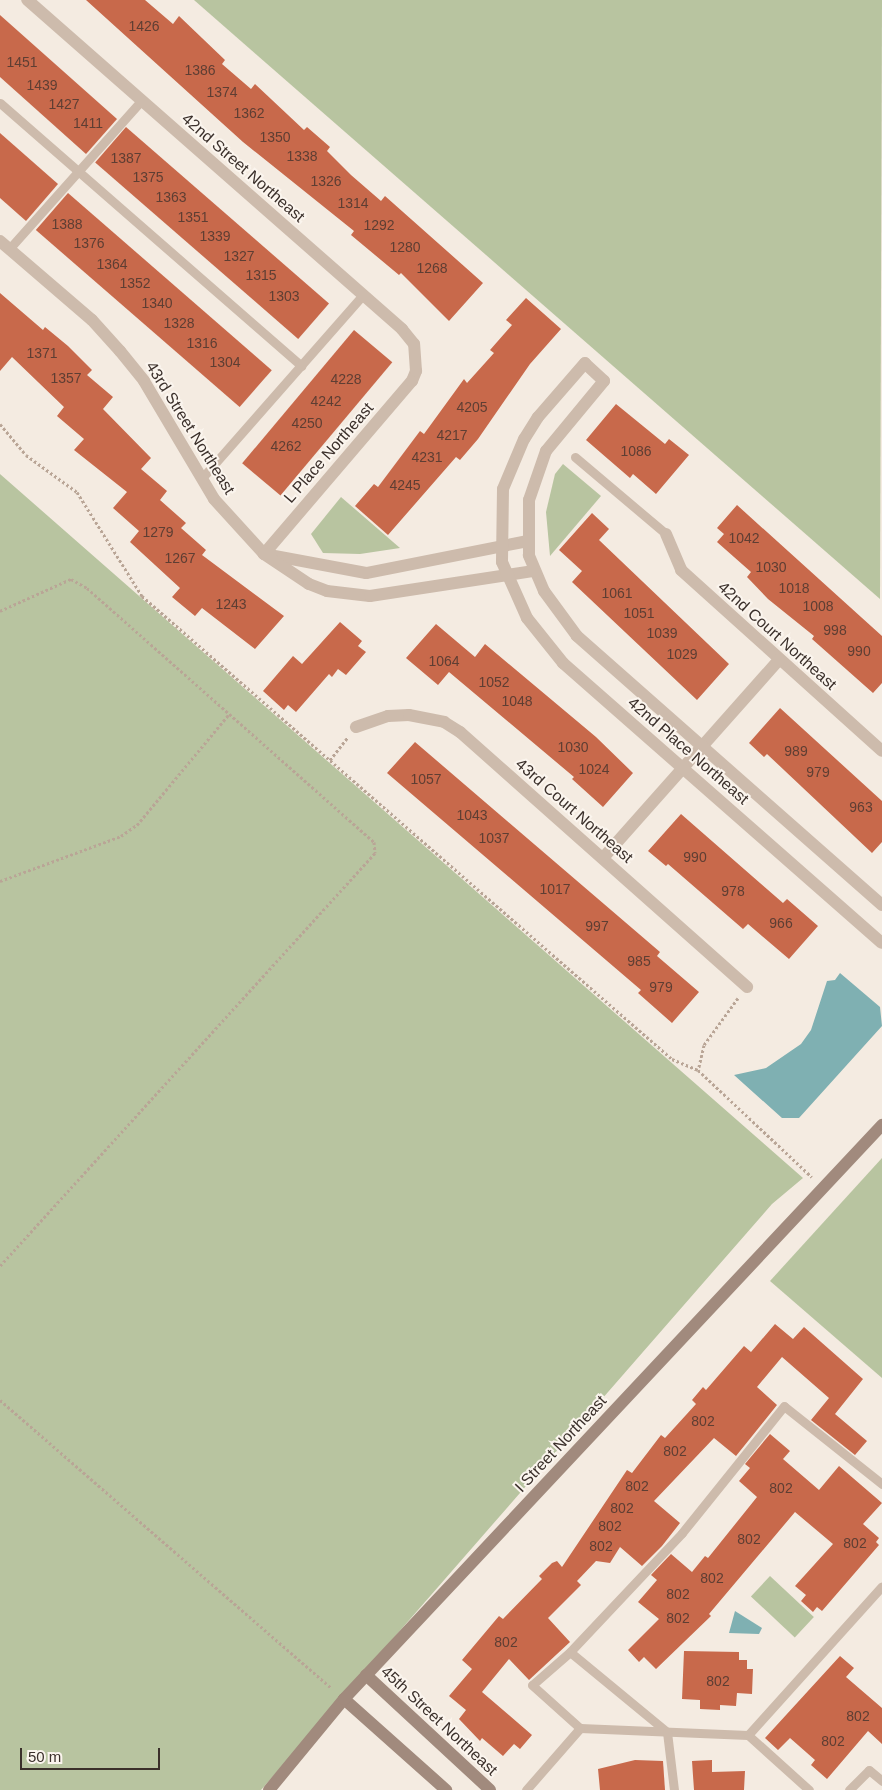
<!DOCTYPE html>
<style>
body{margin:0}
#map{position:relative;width:882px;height:1790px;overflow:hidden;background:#f4ebe1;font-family:Helvetica,sans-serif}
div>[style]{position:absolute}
.green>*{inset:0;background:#b8c4a0;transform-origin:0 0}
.water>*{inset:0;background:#7fb0b2}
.building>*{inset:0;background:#c8694b;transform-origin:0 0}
.path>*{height:3px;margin-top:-1.5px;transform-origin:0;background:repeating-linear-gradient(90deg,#b9a596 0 2.5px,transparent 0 5px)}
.lane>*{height:9px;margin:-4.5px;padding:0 4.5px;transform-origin:4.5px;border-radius:4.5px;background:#cdbbac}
.street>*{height:12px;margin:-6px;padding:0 6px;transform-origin:6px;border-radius:6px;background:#cdbbac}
.secondary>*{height:12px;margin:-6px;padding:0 6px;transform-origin:6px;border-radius:6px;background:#a18a7d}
span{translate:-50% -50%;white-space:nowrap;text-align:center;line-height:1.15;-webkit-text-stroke:4px #fbf5ee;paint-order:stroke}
.number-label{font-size:14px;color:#5e3e33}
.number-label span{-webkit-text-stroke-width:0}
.street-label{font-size:16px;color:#3b302b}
.scale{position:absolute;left:20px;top:1748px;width:140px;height:22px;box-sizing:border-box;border:2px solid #3b302b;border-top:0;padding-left:6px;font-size:15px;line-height:18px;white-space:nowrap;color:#3b302b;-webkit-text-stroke:4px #fbf5ee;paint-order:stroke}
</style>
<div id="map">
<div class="green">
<div style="clip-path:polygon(194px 0,882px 0,880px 599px)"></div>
<div style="clip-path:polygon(563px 464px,601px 496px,550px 556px,546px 512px,555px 474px)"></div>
<div style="clip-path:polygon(0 474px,803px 1178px,772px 1204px,261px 1790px,0 1790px)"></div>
<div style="clip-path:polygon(341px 497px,400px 548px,360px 554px,323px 553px,311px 534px)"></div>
<div style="clip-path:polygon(882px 1158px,882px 1378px,770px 1281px)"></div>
<div style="left:770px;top:1576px;width:60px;height:28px;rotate:43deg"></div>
</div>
<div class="water">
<div style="clip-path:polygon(840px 973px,880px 1007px,882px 1026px,799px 1118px,782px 1118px,734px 1075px,766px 1068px,801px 1044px,811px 1030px,827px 981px,835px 980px)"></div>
<div style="clip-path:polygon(735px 1611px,762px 1628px,759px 1634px,729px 1633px)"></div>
</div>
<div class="building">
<div style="clip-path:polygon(86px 0,145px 0,173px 24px,179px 16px,225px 60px,222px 64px,251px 89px,255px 84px,304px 130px,307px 127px,330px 147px,327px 151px,351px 175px,381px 201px,385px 196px,483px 283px,449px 321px,401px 273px,399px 275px,351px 235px,354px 231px,243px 142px)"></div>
<div style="clip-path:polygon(0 15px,117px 119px,86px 154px,0 77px)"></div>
<div style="left:126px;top:127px;width:269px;height:47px;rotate:41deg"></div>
<div style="clip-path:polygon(0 133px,58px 184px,26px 221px,0 198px)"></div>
<div style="left:68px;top:193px;width:270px;height:49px;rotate:41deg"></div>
<div style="clip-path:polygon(0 293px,43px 330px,45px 327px,68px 346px,92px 370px,87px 375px,113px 397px,103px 409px,151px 458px,141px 469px,167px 491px,160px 500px,186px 523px,181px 528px,206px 550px,202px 555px,284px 616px,255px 649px,202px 608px,195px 616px,172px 597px,180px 588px,130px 542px,139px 531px,113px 508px,127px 492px,74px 450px,84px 439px,57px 416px,64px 407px,12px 357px,0 371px)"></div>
<div style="clip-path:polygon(526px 298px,561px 329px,530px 364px,478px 439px,460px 460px,456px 457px,388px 535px,355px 506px,374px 484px,378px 487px,420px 431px,424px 434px,464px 379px,467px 383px,494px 353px,490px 350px,512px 325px,506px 320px)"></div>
<div style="left:354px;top:330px;width:50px;height:174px;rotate:40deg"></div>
<div style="clip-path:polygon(616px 404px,665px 444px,669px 439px,689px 455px,656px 494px,633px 474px,630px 478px,586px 440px)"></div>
<div style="clip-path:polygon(737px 505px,882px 636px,882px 683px,873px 693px,812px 639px,814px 636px,768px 599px,747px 577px,751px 572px,717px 542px,724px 534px,717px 528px)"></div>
<div style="clip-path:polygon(592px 513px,609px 529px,599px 540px,729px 664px,697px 700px,572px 582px,582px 571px,559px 550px)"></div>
<div style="clip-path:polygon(340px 622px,362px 641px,358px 646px,366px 652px,346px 675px,338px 669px,332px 677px,329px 674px,296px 712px,288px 705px,284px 710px,263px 691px,293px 656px,302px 664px)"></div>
<div style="clip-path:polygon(436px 624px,475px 657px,485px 644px,596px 737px,633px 773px,603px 807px,572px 779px,574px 777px,449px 672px,438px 685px,406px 658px)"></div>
<div style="clip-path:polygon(780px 708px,882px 801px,882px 842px,872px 853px,767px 754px,764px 757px,749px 743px)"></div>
<div style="clip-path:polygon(415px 742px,660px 952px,657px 956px,699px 992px,672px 1023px,638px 993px,641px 990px,387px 773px)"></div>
<div style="clip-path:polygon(681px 814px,783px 903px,787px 899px,818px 926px,789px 959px,748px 924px,743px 929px,668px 864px,666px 866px,648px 851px)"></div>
<div style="clip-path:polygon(775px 1324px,793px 1339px,804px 1327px,863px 1379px,835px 1414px,867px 1441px,855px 1455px,811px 1420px,829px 1398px,782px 1357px,757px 1387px,777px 1405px,736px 1456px,714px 1438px,654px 1501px,680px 1523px,662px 1546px,642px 1566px,620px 1547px,610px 1563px,596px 1561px,577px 1581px,581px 1585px,548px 1618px,570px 1642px,529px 1680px,509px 1659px,482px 1692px,532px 1735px,520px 1749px,514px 1744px,503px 1756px,482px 1738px,480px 1741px,459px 1719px,466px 1710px,449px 1696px,472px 1669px,462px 1660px,499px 1616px,503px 1619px,542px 1579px,539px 1576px,552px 1563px,557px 1561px,562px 1567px,627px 1470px,632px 1473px,661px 1435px,665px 1438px,696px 1404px,692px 1400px,703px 1387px,706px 1390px,744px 1346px,751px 1352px)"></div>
<div style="clip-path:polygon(770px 1434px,790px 1451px,783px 1459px,819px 1490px,839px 1466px,882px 1503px,863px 1524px,879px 1538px,876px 1542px,879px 1545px,822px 1611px,817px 1607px,813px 1612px,801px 1601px,806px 1595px,795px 1586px,833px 1544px,795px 1512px,709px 1614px,711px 1616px,656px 1669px,644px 1657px,639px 1662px,628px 1650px,659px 1619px,638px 1602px,657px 1580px,651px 1575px,671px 1554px,692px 1572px,705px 1556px,708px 1558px,757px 1497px,739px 1481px,750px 1468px,745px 1464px)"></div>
<div style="clip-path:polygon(684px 1651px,739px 1652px,739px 1660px,747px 1660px,747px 1669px,753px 1669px,752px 1694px,737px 1693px,736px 1706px,720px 1705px,720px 1710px,700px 1709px,700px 1700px,682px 1699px)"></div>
<div style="clip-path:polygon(840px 1656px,854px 1668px,846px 1677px,882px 1708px,882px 1744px,868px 1731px,827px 1779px,811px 1765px,815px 1760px,790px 1738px,778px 1750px,765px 1738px)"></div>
<div style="clip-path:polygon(635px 1760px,663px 1761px,665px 1790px,600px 1790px,598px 1769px)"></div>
<div style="clip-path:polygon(712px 1760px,712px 1772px,745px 1771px,744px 1790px,694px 1790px,692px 1761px)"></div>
</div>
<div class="path">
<div style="left:0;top:424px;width:40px;rotate:50deg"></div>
<div style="left:26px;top:455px;width:63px;rotate:36deg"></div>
<div style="left:77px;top:492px;width:123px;rotate:58deg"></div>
<div style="left:142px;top:596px;width:704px;rotate:41.14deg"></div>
<div style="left:672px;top:1059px;width:28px;rotate:23deg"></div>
<div style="left:0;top:611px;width:78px;rotate:-24.3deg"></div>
<div style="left:71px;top:579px;width:18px;rotate:29deg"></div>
<div style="left:87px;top:588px;width:383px;rotate:41.5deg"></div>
<div style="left:374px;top:842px;width:11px;rotate:85deg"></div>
<div style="left:375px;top:853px;width:558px;rotate:132.24deg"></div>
<div style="left:330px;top:760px;width:29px;rotate:-52deg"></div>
<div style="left:0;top:881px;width:129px;rotate:-20.4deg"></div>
<div style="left:121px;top:836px;width:19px;rotate:-35deg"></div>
<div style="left:137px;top:825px;width:144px;rotate:-50.3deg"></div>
<div style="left:738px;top:998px;width:58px;rotate:125.9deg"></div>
<div style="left:704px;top:1045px;width:26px;rotate:103deg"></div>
<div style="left:698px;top:1070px;width:156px;rotate:43.2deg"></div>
<div style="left:0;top:1400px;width:440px;rotate:41deg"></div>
</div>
<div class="lane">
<div style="left:0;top:103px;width:400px;rotate:41.1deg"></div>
<div style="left:9px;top:249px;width:198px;rotate:-48.3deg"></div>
<div style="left:575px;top:457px;width:119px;rotate:40.2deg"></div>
<div style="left:202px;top:478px;width:244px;rotate:-48.7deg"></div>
<div style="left:882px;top:1484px;width:125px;rotate:-141.5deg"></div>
<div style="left:784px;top:1406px;width:163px;rotate:128.8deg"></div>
<div style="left:682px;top:1533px;width:163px;rotate:133.3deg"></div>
<div style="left:570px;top:1652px;width:50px;rotate:139deg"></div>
<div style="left:532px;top:1685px;width:64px;rotate:41.9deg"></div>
<div style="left:580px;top:1728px;width:168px;rotate:2.4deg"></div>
<div style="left:748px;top:1735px;width:200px;rotate:-48deg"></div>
<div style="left:570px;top:1652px;width:126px;rotate:39.5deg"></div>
<div style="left:667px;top:1732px;width:58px;rotate:83.1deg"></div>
<div style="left:748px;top:1735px;width:82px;rotate:42deg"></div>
<div style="left:526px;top:1790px;width:82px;rotate:-48.9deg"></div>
<div style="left:849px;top:1790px;width:28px;rotate:-45deg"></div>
<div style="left:869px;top:1770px;width:17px;rotate:40deg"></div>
</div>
<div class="street">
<div style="left:0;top:241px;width:121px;rotate:40.7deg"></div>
<div style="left:92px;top:320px;width:42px;rotate:47.9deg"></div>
<div style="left:120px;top:351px;width:38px;rotate:51deg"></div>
<div style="left:144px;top:381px;width:137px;rotate:59.3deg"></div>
<div style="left:214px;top:499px;width:74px;rotate:47.7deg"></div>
<div style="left:264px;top:554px;width:228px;rotate:-49.5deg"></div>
<div style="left:412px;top:381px;width:11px;rotate:-68deg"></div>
<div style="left:416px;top:371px;width:27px;rotate:-94deg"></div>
<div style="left:414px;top:344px;width:19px;rotate:-129deg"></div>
<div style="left:402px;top:329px;width:499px;rotate:-138.7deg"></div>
<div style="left:666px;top:534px;width:39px;rotate:67deg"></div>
<div style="left:681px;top:570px;width:270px;rotate:42deg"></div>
<div style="left:528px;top:541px;width:165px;rotate:168.8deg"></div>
<div style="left:366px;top:573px;width:104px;rotate:-169.4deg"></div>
<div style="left:264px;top:554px;width:54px;rotate:33.7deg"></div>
<div style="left:309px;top:584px;width:19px;rotate:21deg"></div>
<div style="left:327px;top:591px;width:43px;rotate:6.6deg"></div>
<div style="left:370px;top:596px;width:166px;rotate:-8.7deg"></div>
<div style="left:356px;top:727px;width:34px;rotate:-19deg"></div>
<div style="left:388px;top:716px;width:21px;rotate:-3deg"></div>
<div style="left:409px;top:715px;width:36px;rotate:11deg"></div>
<div style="left:444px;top:722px;width:19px;rotate:32deg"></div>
<div style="left:460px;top:732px;width:384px;rotate:41.6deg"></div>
<div style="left:603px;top:858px;width:265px;rotate:-48.4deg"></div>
<div style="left:882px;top:905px;width:407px;rotate:-138.6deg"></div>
<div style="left:577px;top:636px;width:56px;rotate:-126.3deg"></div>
<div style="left:544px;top:591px;width:39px;rotate:-113deg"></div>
<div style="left:529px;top:555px;width:55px;rotate:-90deg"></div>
<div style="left:529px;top:500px;width:52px;rotate:-70.9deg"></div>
<div style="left:546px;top:451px;width:91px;rotate:-50.4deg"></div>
<div style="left:604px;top:381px;width:26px;rotate:-137deg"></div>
<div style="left:585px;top:363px;width:72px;rotate:131deg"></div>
<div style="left:538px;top:417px;width:26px;rotate:122deg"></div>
<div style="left:524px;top:439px;width:54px;rotate:112.8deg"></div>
<div style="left:503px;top:489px;width:73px;rotate:90.8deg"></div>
<div style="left:502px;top:562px;width:61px;rotate:65.9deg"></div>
<div style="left:527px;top:618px;width:58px;rotate:51.3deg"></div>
<div style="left:563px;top:663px;width:424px;rotate:41.3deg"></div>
</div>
<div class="secondary">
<div style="left:366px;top:1675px;width:169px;rotate:42.8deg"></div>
<div style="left:344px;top:1699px;width:137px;rotate:41.7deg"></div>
<div style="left:269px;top:1790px;width:118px;rotate:-50.5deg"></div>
<div style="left:344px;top:1699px;width:787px;rotate:-46.85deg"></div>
</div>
<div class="number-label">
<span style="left:144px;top:26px">1426</span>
<span style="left:22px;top:62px">1451</span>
<span style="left:200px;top:70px">1386</span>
<span style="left:42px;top:85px">1439</span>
<span style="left:222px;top:92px">1374</span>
<span style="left:64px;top:104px">1427</span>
<span style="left:249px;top:113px">1362</span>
<span style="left:88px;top:123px">1411</span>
<span style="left:275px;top:137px">1350</span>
<span style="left:302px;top:156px">1338</span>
<span style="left:126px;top:158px">1387</span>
<span style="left:148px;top:177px">1375</span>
<span style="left:326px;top:181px">1326</span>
<span style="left:171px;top:197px">1363</span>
<span style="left:353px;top:203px">1314</span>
<span style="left:193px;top:217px">1351</span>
<span style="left:67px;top:224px">1388</span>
<span style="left:379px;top:225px">1292</span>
<span style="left:215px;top:236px">1339</span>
<span style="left:89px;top:243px">1376</span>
<span style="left:405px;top:247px">1280</span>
<span style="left:239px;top:256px">1327</span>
<span style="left:112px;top:264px">1364</span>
<span style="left:432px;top:268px">1268</span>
<span style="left:261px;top:275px">1315</span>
<span style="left:135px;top:283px">1352</span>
<span style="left:284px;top:296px">1303</span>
<span style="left:157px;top:303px">1340</span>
<span style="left:179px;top:323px">1328</span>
<span style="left:202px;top:343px">1316</span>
<span style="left:42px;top:353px">1371</span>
<span style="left:225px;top:362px">1304</span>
<span style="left:66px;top:378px">1357</span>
<span style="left:346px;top:379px">4228</span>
<span style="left:326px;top:401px">4242</span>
<span style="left:472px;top:407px">4205</span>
<span style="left:307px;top:423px">4250</span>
<span style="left:452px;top:435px">4217</span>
<span style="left:286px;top:446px">4262</span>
<span style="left:636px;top:451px">1086</span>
<span style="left:427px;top:457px">4231</span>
<span style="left:405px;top:485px">4245</span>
<span style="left:158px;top:532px">1279</span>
<span style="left:744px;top:538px">1042</span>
<span style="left:180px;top:558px">1267</span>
<span style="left:771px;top:567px">1030</span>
<span style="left:794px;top:588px">1018</span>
<span style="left:617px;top:593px">1061</span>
<span style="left:231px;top:604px">1243</span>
<span style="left:818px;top:606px">1008</span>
<span style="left:639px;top:613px">1051</span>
<span style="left:835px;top:630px">998</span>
<span style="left:662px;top:633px">1039</span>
<span style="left:859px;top:651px">990</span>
<span style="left:682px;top:654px">1029</span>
<span style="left:444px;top:661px">1064</span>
<span style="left:494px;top:682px">1052</span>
<span style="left:517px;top:701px">1048</span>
<span style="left:573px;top:747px">1030</span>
<span style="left:796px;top:751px">989</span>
<span style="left:594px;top:769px">1024</span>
<span style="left:818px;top:772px">979</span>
<span style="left:426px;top:779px">1057</span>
<span style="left:861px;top:807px">963</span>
<span style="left:472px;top:815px">1043</span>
<span style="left:494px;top:838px">1037</span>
<span style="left:695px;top:857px">990</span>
<span style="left:555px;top:889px">1017</span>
<span style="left:733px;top:891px">978</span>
<span style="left:781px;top:923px">966</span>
<span style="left:597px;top:926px">997</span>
<span style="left:639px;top:961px">985</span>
<span style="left:661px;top:987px">979</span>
<span style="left:703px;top:1421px">802</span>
<span style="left:675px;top:1451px">802</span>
<span style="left:637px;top:1486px">802</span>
<span style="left:781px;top:1488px">802</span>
<span style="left:622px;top:1508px">802</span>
<span style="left:610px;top:1526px">802</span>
<span style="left:749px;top:1539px">802</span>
<span style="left:855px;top:1543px">802</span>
<span style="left:601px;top:1546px">802</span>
<span style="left:712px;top:1578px">802</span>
<span style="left:678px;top:1594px">802</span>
<span style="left:678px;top:1618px">802</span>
<span style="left:506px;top:1642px">802</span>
<span style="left:718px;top:1681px">802</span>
<span style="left:858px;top:1716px">802</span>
<span style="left:833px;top:1741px">802</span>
</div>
<div class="street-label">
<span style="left:243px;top:168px;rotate:41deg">42nd Street Northeast</span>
<span style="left:190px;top:428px;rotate:58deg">43rd Street Northeast</span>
<span style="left:329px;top:453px;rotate:-49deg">L Place Northeast</span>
<span style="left:777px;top:636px;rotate:42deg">42nd Court Northeast</span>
<span style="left:688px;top:751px;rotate:41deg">42nd Place Northeast</span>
<span style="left:574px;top:811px;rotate:41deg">43rd Court Northeast</span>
<span style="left:561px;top:1444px;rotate:-47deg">I Street Northeast</span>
<span style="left:439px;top:1721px;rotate:43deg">45th Street Northeast</span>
</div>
<div class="scale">50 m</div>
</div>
